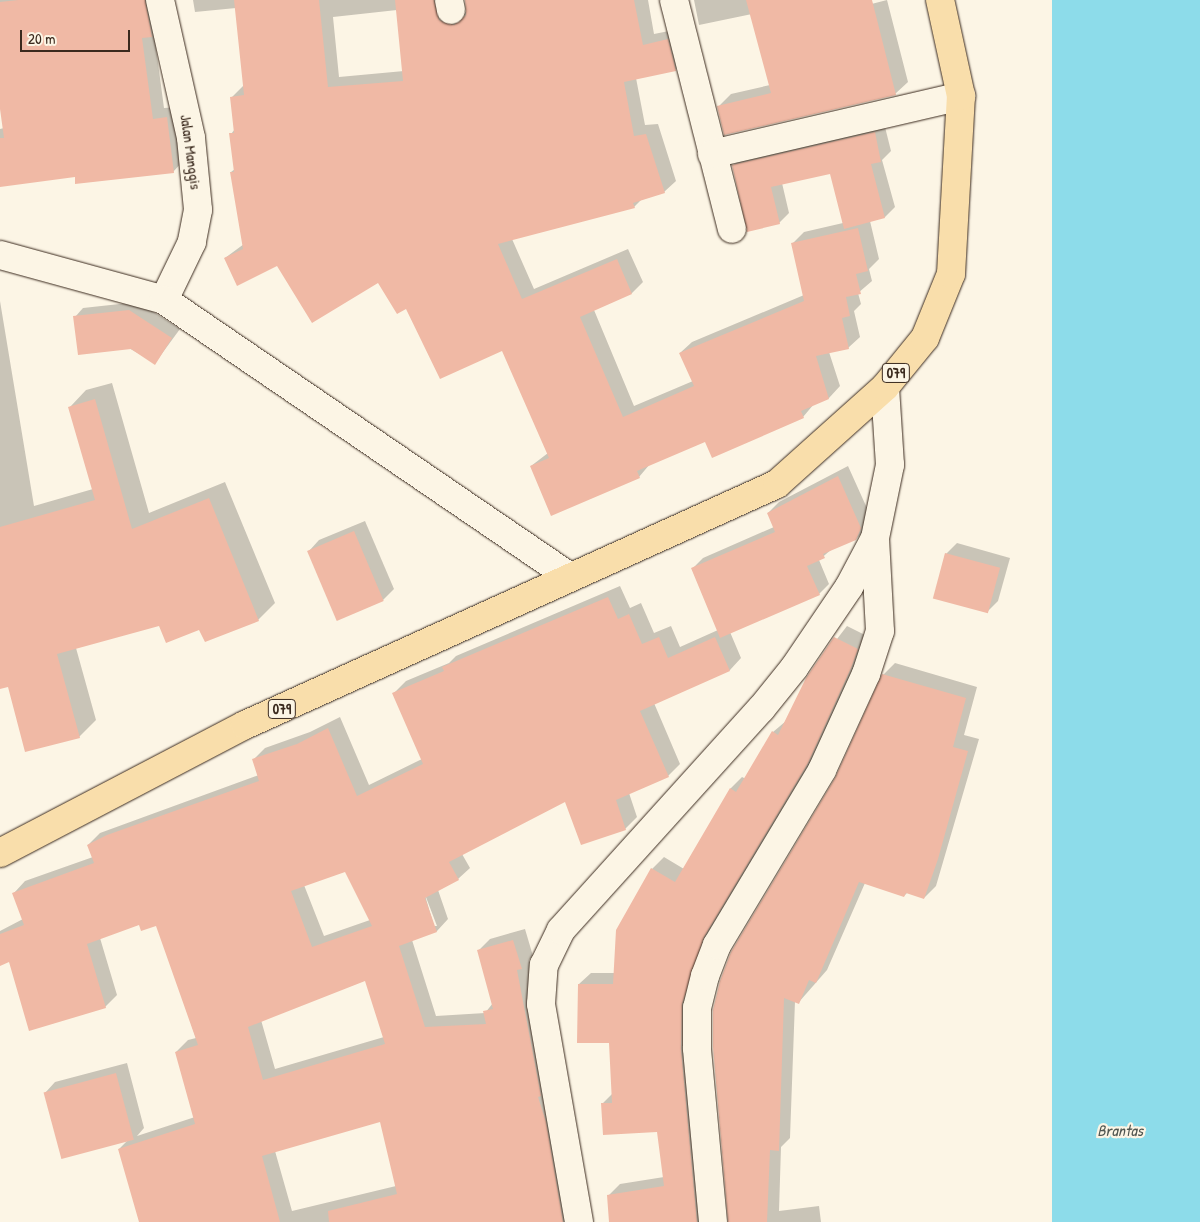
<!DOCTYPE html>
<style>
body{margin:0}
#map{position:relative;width:1200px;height:1222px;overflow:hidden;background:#fcf5e5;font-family:"Patrick Hand",sans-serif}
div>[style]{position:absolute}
.water>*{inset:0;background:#8ddcea;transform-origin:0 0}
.shadow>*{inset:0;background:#0003}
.building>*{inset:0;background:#f0b9a5;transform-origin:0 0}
.roads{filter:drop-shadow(0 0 1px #3b2a1e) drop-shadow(0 0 1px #3b2a1e)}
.street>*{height:28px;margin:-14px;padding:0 14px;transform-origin:14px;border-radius:14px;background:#fcf5e5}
.secondary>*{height:28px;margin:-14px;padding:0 14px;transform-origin:14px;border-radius:14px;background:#fcf5e5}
.primary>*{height:28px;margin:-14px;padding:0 14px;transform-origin:14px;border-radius:14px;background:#f9deab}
span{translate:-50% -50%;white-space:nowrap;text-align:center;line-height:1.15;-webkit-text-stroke:4.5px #fcf5e5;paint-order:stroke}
.shield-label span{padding:1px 4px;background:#fcf5e5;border:1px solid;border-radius:4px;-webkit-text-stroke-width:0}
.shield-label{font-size:14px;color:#3b2a1e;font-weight:700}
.street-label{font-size:15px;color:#3b2a1e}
.water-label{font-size:16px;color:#505651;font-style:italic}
.scale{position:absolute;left:20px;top:30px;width:110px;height:22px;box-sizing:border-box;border:2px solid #3b2a1e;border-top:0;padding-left:6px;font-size:15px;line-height:18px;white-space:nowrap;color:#3b2a1e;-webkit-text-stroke:4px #fcf5e5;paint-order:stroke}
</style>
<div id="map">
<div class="water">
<div style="left:1052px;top:0;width:148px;height:1222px"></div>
</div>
<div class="shadow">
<div style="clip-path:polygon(0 0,159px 0,154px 33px,164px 108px,178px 107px,184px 160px,173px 172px,76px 176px,0 186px,0 129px,4px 128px,0 99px)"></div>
<div style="clip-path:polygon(evenodd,193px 0,447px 0,457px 14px,467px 12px,466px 0,648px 0,654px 34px,679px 29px,687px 58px,675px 70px,636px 78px,645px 125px,658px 124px,676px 181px,664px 192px,641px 200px,634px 207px,512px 239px,534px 289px,628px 249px,643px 282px,632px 293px,594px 310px,634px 406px,693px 381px,680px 353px,692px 342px,804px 295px,792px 244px,804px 232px,843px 223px,831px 172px,782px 183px,789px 213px,779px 223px,733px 166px,743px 156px,884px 123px,891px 151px,882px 160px,895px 207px,885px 217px,870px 221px,879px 259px,869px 269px,872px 281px,858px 293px,861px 304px,854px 311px,860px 337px,848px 348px,829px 352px,840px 386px,829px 398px,814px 404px,803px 417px,705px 440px,650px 464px,639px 477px,531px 466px,548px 453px,503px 349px,407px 307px,378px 281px,225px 258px,244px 244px,231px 172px,235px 169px,231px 134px,235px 129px,232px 97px,244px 85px,236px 8px,195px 12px,193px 0,397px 10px,404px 71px,339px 77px,333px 17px,397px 10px)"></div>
<div style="clip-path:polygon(694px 0,850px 0,852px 9px,887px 0,908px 82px,895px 94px,718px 107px,731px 94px,770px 85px,752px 14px,699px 25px)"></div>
<div style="clip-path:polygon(0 301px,34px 506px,93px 489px,70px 407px,86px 390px,112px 383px,149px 513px,225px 482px,275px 603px,258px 620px,200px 628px,160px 624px,76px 648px,96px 720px,79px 737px,9px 685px,0 688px)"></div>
<div style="clip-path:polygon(138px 302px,180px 329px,155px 363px,75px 317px,83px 308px)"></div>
<div style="clip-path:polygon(evenodd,848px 466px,871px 517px,867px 528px,856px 539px,832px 549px,819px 560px,829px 584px,819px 594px,730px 632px,741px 658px,730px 670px,654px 703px,680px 764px,668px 776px,629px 793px,637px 817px,625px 829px,566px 800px,462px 854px,470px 868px,458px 879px,438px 890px,448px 919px,437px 931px,412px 940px,436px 1016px,485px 1013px,493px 1003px,478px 951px,490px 939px,525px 929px,533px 956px,529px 960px,552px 1083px,583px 1222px,140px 1222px,119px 1149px,128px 1140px,45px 1093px,55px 1082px,127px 1063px,144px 1128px,137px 1136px,195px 1117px,176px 1052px,188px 1040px,196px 1038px,157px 924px,140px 924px,100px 938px,117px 995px,105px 1007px,0 954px,0 931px,23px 919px,14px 893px,25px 881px,93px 857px,88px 845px,100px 833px,259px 775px,253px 760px,265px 748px,310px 732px,340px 717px,369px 785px,422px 759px,394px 693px,406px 681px,449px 663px,456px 656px,620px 586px,630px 608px,641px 603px,654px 633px,671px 626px,680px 647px,718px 630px,692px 569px,703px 558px,774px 527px,768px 513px,779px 502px,848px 466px,346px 871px,370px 920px,324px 936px,304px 885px,346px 871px,848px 466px,424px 892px,437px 926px,434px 926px,424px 892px,848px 466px,366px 980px,384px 1037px,275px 1069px,261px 1020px,366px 980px,848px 466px,381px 1120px,396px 1186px,292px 1211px,275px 1151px,381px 1120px)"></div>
<div style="clip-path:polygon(365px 521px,394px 589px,383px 600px,309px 551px,319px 540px)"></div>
<div style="clip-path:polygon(957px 543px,1010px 558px,998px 601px,987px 612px,946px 554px)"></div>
<div style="clip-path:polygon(847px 626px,869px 637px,820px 750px,693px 991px,716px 1222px,610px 1222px,608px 1196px,620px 1184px,664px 1177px,658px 1130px,602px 1104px,613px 1093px,610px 1042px,579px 984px,591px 973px,614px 973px,652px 869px,664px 857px,684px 869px,731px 788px,742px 777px,746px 779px,773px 732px,786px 721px,807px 678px)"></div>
<div style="clip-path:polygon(895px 663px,977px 687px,964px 735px,979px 739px,936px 886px,924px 898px,908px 892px,904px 896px,865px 883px,827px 970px,799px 1002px,795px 1001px,790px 1138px,781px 1147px,779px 1211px,819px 1206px,821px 1222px,729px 1222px,837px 779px,883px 675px)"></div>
</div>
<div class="building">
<div style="clip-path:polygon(18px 0,145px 0,152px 37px,142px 38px,153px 119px,167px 117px,174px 173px,75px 184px,75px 177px,0 187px,0 138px,4px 138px,0 109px,0 2px)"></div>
<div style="clip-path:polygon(234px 0,319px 0,328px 87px,403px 81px,395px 0,434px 0,439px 20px,454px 25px,466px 15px,465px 0,634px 0,643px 45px,668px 39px,676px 71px,624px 82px,634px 136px,646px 134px,665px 193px,633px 203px,635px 208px,498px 244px,522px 299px,617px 259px,632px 294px,580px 317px,623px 417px,694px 386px,679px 353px,804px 301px,791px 243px,858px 228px,868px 271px,856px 274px,861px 294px,846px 297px,850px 316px,842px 318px,849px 349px,816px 356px,829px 399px,801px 411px,804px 418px,712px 458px,705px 442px,637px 471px,640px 478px,551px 516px,530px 466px,549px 458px,502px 351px,440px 379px,406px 309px,397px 314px,378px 283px,312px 323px,277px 266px,237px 286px,224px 258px,243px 249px,230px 172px,234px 172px,229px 133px,234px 133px,230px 97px,244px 95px)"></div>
<div style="clip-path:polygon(746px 0,872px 0,896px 95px,724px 135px,717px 106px,771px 93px)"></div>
<div style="clip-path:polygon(875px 132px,881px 162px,871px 164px,885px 218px,844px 229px,830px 174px,771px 187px,780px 224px,747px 232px,732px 165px)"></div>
<div style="clip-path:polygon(129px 310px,172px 338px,155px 365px,131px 349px,78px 355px,73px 316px)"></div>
<div style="clip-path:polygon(95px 399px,132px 529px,209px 498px,259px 621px,205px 642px,199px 630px,166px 643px,159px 626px,57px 654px,80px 738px,25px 752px,8px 687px,0 689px,0 527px,95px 500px,68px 407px)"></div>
<div style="clip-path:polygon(838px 476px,861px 528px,856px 540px,823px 554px,825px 558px,807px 566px,820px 595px,720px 638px,691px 568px,775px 532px,767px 513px)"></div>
<div style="left:354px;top:531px;width:76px;height:51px;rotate:67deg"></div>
<div style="left:945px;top:553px;width:57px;height:47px;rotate:15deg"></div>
<div style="clip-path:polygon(evenodd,608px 597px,618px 619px,629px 614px,642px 644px,659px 637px,668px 658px,715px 637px,730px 671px,640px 711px,669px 777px,616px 800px,626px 830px,581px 845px,565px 802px,449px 862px,459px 880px,425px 898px,437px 932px,399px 946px,425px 1027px,486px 1024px,483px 1011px,493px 1009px,477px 950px,513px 940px,522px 969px,517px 970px,541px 1096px,538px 1097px,546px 1122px,563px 1222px,329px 1222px,328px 1211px,397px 1194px,380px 1122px,262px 1156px,280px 1222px,139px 1222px,118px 1149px,195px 1124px,175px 1052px,198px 1045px,156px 926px,141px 931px,139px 925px,87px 944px,106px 1008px,29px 1031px,9px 962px,0 966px,0 934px,24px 925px,12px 893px,94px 863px,87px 845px,107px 835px,259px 781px,252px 759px,297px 744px,328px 728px,357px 796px,423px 764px,392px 693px,444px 671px,442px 667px,608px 597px,345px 872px,372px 926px,312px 947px,291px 891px,345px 872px,608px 597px,365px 981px,385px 1044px,263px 1080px,248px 1027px,365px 981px)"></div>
<div style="clip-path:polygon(834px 637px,858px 649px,851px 668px,808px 763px,704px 937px,682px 1004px,681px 1049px,697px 1222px,609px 1222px,607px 1195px,664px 1186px,657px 1132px,603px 1135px,601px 1103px,612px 1103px,609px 1043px,577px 1043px,578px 984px,613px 984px,616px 930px,651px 868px,675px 882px,730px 788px,736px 792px,772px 731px,778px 735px,806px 678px)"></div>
<div style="clip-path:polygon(882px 674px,966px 698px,953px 747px,968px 751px,938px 859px,924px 899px,906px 893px,904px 897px,859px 882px,816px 983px,809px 980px,799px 1004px,784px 998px,779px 1151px,770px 1150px,767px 1222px,728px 1222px,713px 1047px,713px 1010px,720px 981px,731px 952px,835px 778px)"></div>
<div style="left:116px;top:1073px;width:69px;height:75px;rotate:75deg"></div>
</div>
<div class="roads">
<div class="street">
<div style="left:160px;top:0;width:141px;rotate:77.3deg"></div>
<div style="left:191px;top:138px;width:72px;rotate:84.4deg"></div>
<div style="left:198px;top:210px;width:33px;rotate:101deg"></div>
<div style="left:192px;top:242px;width:64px;rotate:115.8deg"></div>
<div style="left:449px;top:0;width:10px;rotate:79deg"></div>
<div style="left:674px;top:0;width:236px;rotate:75.8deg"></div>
<div style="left:712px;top:154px;width:256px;rotate:-13.1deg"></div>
<div style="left:579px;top:1222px;width:221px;rotate:-99.9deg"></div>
<div style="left:541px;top:1004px;width:39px;rotate:-86deg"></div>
<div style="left:544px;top:965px;width:39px;rotate:-64deg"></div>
<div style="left:561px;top:930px;width:298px;rotate:-47.9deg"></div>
<div style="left:761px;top:709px;width:53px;rotate:-51.2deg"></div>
<div style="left:794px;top:668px;width:98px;rotate:-55.8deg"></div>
<div style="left:849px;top:587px;width:55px;rotate:-62deg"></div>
<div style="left:875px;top:538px;width:75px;rotate:-78.4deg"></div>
<div style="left:890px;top:465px;width:78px;rotate:-93.7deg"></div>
<div style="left:713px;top:1222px;width:175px;rotate:-95.3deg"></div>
<div style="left:697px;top:1048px;width:40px;rotate:-90deg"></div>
<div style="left:697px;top:1008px;width:33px;rotate:-76deg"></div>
<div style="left:705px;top:976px;width:33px;rotate:-69deg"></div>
<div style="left:717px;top:945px;width:204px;rotate:-59deg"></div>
<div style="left:822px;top:770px;width:106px;rotate:-65.4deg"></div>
<div style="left:866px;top:674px;width:45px;rotate:-72deg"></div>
<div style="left:880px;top:631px;width:92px;rotate:-93.1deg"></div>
</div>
<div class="secondary">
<div style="left:0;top:255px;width:170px;rotate:15.3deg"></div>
<div style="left:164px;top:300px;width:491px;rotate:34.3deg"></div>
</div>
<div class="primary">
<div style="left:0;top:853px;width:276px;rotate:-27.6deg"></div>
<div style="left:245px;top:725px;width:584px;rotate:-24.37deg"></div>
<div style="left:777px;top:484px;width:145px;rotate:-41.9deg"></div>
<div style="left:885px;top:387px;width:63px;rotate:-50.8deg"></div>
<div style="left:925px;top:338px;width:69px;rotate:-67.9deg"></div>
<div style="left:951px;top:274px;width:178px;rotate:-86.8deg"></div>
<div style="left:961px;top:96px;width:98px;rotate:-102.3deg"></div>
</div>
</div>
<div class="shield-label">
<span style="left:896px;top:373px">079</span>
<span style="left:282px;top:709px">079</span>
</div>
<div class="street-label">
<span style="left:191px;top:152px;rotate:82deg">Jalan Manggis</span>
</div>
<div class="water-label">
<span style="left:1120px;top:1130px">Brantas</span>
</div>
<div class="scale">20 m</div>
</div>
